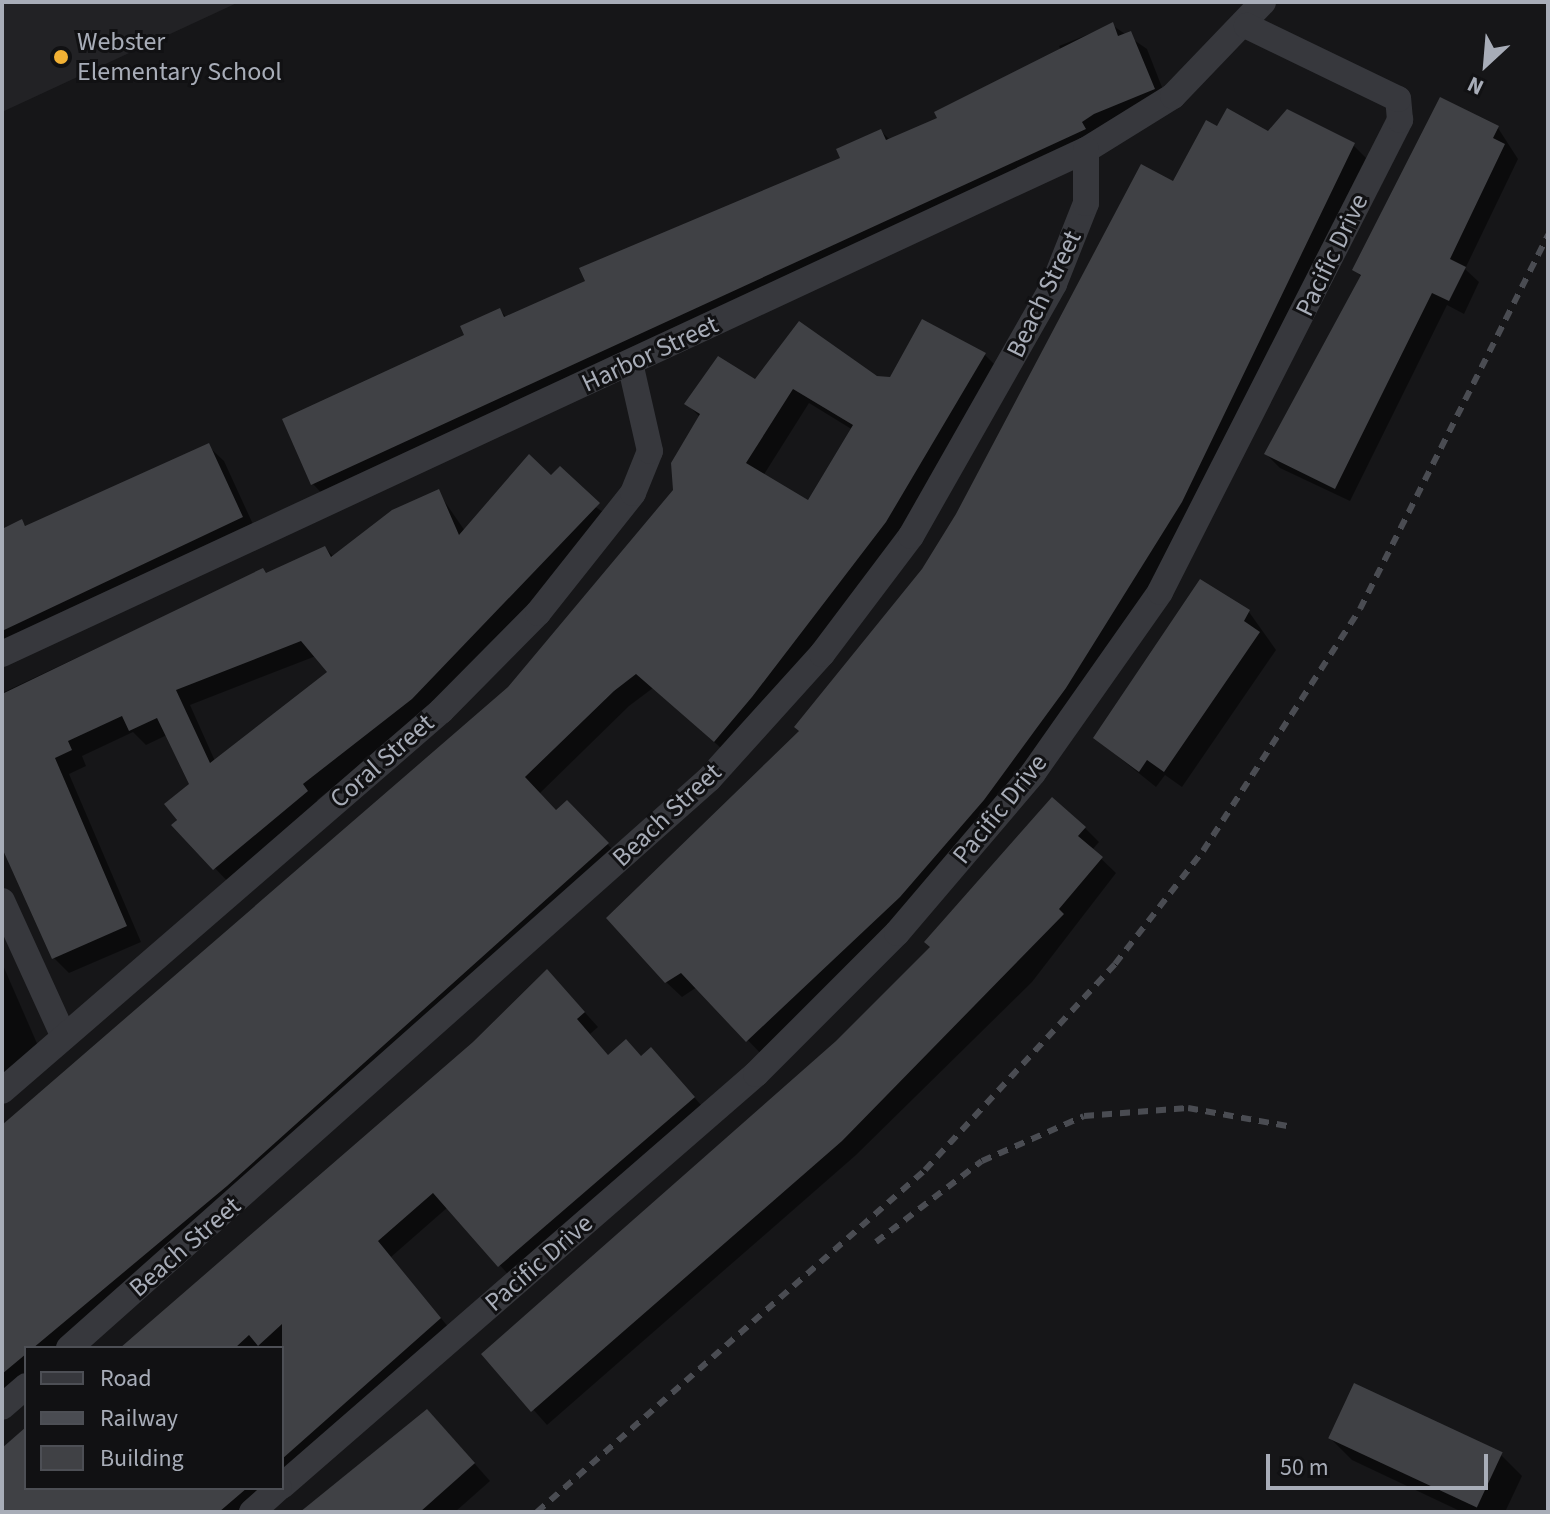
<!DOCTYPE html>
<style>
body{margin:0}
#map{position:relative;width:1550px;height:1514px;overflow:hidden;background:#161618;font-family:"Source Sans 3",sans-serif}
div>[style]{position:absolute}
.built>*{inset:0;background:#222225}
.shadow>*{inset:0;background:#0007}
.building>*{inset:0;background:#404145;transform-origin:0 0}
.minor>*{height:26px;margin:-13px;padding:0 13px;transform-origin:13px;border-radius:13px;background:#37383d}
.rail>*{height:6px;margin-top:-3px;transform-origin:0;background:repeating-linear-gradient(90deg,#4a4c52 0 10px,transparent 0 18px)}
.dots>*{width:22px;height:22px;translate:-50% -50%;box-sizing:border-box;border:4px solid #111113;border-radius:50%}
span{translate:-50% -50%;white-space:nowrap;text-align:center;line-height:1.15;-webkit-text-stroke:6px #111113;paint-order:stroke}
.poi-label{font-size:26px;color:#a8adb8}
.left{translate:0 -50%;text-align:left}
.street-label{font-size:26px;color:#a8adb8}
.frame{position:absolute;inset:0;border:4px solid #a8adb8;pointer-events:none}
.legend{position:absolute;left:24px;top:1346px;width:260px;height:144px;box-sizing:border-box;background:#111113;border:2px solid #4d4f55;margin:0;padding:10px 14px;list-style:none;font-size:24px;color:#a8adb8}
.legend li{display:flex;align-items:center;gap:16px;height:40px}
.legend b{width:40px;border:2px solid #4d4f55}
.north{position:absolute;left:1446px;top:24px;width:80px;height:80px;-webkit-text-stroke:6px #111113;paint-order:stroke;rotate:206deg;font-size:22px;font-weight:700;line-height:32px;text-align:center;color:#a8adb8}
.north::after{content:'';display:block;margin:auto;width:28px;height:36px;background:#a8adb8;clip-path:polygon(50% 0,100% 100%,50% 72%,0 100%)}
.scale{position:absolute;left:1266px;top:1454px;width:222px;height:36px;box-sizing:border-box;border:4px solid #a8adb8;border-top:0;padding-left:10px;font-size:24px;line-height:28px;white-space:nowrap;color:#a8adb8;-webkit-text-stroke:6px #111113;paint-order:stroke}
</style>
<div id="map">
<div class="built">
<div style="clip-path:polygon(2px 2px,239px 2px,2px 112px)"></div>
</div>
<div class="shadow">
<div style="clip-path:polygon(1112px 25px,1147px 49px,1169px 105px,329px 501px,313px 484px,284px 420px,467px 336px,500px 310px,507px 318px,843px 159px,881px 131px,890px 140px,939px 119px,1063px 55px,1059px 46px)"></div>
<div style="clip-path:polygon(1498px 128px,1518px 159px,1465px 269px,1479px 282px,1464px 314px,1447px 305px,1350px 501px,1280px 468px,1266px 454px,1362px 277px,1354px 270px)"></div>
<div style="clip-path:polygon(1218px 129px,1353px 145px,1369px 161px,1197px 518px,999px 815px,763px 1056px,697px 987px,682px 997px,666px 982px,801px 732px,923px 570px,1174px 183px)"></div>
<div style="clip-path:polygon(evenodd,984px 354px,1000px 370px,901px 537px,730px 756px,653px 688px,629px 706px,539px 794px,557px 812px,567px 803px,623px 860px,71px 1348px,26px 1348px,26px 1388px,2px 1409px,2px 1131px,510px 688px,675px 491px,700px 417px,687px 404px,755px 382px,892px 379px,984px 354px,809px 403px,853px 430px,809px 503px,763px 476px,809px 403px)"></div>
<div style="clip-path:polygon(208px 446px,224px 461px,257px 533px,2px 647px,2px 546px,21px 521px,27px 527px)"></div>
<div style="clip-path:polygon(evenodd,551px 478px,614px 519px,427px 714px,317px 800px,322px 807px,230px 884px,174px 825px,192px 784px,167px 735px,146px 745px,133px 732px,82px 756px,86px 766px,69px 774px,141px 942px,69px 973px,54px 958px,2px 845px,2px 693px,263px 570px,267px 575px,325px 548px,334px 557px,438px 492px,465px 531px,551px 478px,316px 656px,329px 673px,215px 761px,190px 705px,316px 656px)"></div>
<div style="clip-path:polygon(1200px 581px,1249px 612px,1276px 650px,1182px 787px,1165px 775px,1156px 787px,1095px 738px)"></div>
<div style="clip-path:polygon(1085px 828px,1099px 842px,1092px 850px,1116px 873px,1032px 982px,856px 1155px,547px 1425px,484px 1354px,837px 1042px,932px 947px)"></div>
<div style="clip-path:polygon(2px 963px,39px 1048px,2px 1077px)"></div>
<div style="clip-path:polygon(561px 986px,598px 1027px,590px 1034px,609px 1057px,666px 1065px,708px 1113px,514px 1281px,448px 1207px,391px 1257px,454px 1334px,282px 1486px,282px 1348px,123px 1348px)"></div>
<div style="clip-path:polygon(444px 1429px,490px 1481px,455px 1512px,308px 1512px)"></div>
<div style="clip-path:polygon(26px 1432px,26px 1488px,280px 1488px,251px 1512px,2px 1512px,2px 1452px)"></div>
<div style="clip-path:polygon(1330px 1438px,1500px 1454px,1522px 1476px,1505px 1512px,1462px 1512px,1352px 1460px)"></div>
</div>
<div class="building">
<div style="clip-path:polygon(1113px 22px,1118px 36px,1131px 31px,1155px 89px,1094px 114px,1082px 122px,1086px 129px,311px 485px,282px 419px,464px 335px,460px 326px,500px 308px,504px 317px,585px 281px,579px 268px,840px 158px,836px 149px,881px 129px,886px 140px,937px 118px,934px 112px)"></div>
<div style="clip-path:polygon(1440px 97px,1499px 126px,1493px 138px,1505px 144px,1450px 259px,1466px 267px,1449px 301px,1432px 293px,1335px 489px,1264px 454px,1361px 275px,1352px 270px)"></div>
<div style="clip-path:polygon(1227px 108px,1268px 131px,1287px 109px,1355px 143px,1182px 502px,1066px 688px,984px 800px,900px 897px,746px 1042px,681px 973px,665px 983px,606px 918px,799px 731px,794px 727px,922px 569px,956px 514px,1141px 164px,1173px 181px,1206px 120px,1217px 126px)"></div>
<div style="clip-path:polygon(evenodd,922px 319px,986px 353px,886px 522px,752px 697px,714px 742px,636px 674px,614px 691px,525px 777px,556px 810px,567px 800px,609px 843px,227px 1186px,2px 1374px,2px 1125px,508px 687px,673px 490px,671px 463px,700px 414px,684px 404px,718px 356px,755px 379px,799px 321px,877px 376px,890px 377px,922px 319px,793px 389px,853px 425px,808px 500px,746px 463px,793px 389px)"></div>
<div style="clip-path:polygon(209px 443px,243px 517px,2px 631px,2px 529px,22px 519px,25px 526px)"></div>
<div style="clip-path:polygon(evenodd,529px 454px,551px 475px,560px 466px,600px 503px,412px 699px,303px 784px,308px 791px,213px 870px,171px 825px,177px 820px,164px 804px,189px 784px,157px 718px,129px 731px,122px 716px,68px 741px,72px 750px,55px 758px,127px 926px,52px 959px,2px 848px,2px 694px,263px 568px,266px 573px,325px 546px,331px 557px,392px 510px,439px 489px,459px 535px,529px 454px,301px 641px,327px 672px,210px 763px,176px 690px,301px 641px)"></div>
<div style="clip-path:polygon(1200px 579px,1250px 610px,1244px 621px,1260px 632px,1164px 772px,1147px 760px,1139px 772px,1093px 738px)"></div>
<div style="clip-path:polygon(1052px 797px,1086px 827px,1078px 836px,1103px 857px,1059px 909px,1064px 914px,842px 1141px,531px 1412px,481px 1354px,836px 1041px,930px 947px,924px 942px)"></div>
<div style="clip-path:polygon(547px 969px,585px 1012px,577px 1019px,608px 1055px,626px 1039px,641px 1056px,651px 1047px,695px 1097px,498px 1267px,433px 1193px,378px 1241px,441px 1318px,282px 1459px,282px 1324px,258px 1346px,249px 1335px,235px 1348px,120px 1348px,473px 1042px)"></div>
<div style="left:1354px;top:1383px;width:164px;height:61px;rotate:25deg"></div>
<div style="clip-path:polygon(427px 1409px,475px 1463px,420px 1512px,300px 1512px)"></div>
<div style="clip-path:polygon(26px 1427px,26px 1488px,247px 1488px,219px 1512px,2px 1512px,2px 1448px)"></div>
</div>
<div class="minor">
<div style="left:2px;top:654px;width:1195px;rotate:-24.94deg"></div>
<div style="left:1086px;top:150px;width:102px;rotate:-31.8deg"></div>
<div style="left:1173px;top:96px;width:130px;rotate:-46.2deg"></div>
<div style="left:2px;top:901px;width:149px;rotate:65.5deg"></div>
<div style="left:2px;top:1091px;width:581px;rotate:-40.88deg"></div>
<div style="left:441px;top:711px;width:138px;rotate:-45.3deg"></div>
<div style="left:538px;top:613px;width:153px;rotate:-51.6deg"></div>
<div style="left:633px;top:493px;width:45px;rotate:-68deg"></div>
<div style="left:650px;top:451px;width:90px;rotate:-102.8deg"></div>
<div style="left:69px;top:1348px;width:856px;rotate:-41.64deg"></div>
<div style="left:709px;top:779px;width:169px;rotate:-47.9deg"></div>
<div style="left:822px;top:654px;width:148px;rotate:-53deg"></div>
<div style="left:911px;top:536px;width:290px;rotate:-60.4deg"></div>
<div style="left:1054px;top:284px;width:87px;rotate:-68.4deg"></div>
<div style="left:1086px;top:203px;width:53px;rotate:-90deg"></div>
<div style="left:2px;top:1407px;width:32px;rotate:-41deg"></div>
<div style="left:282px;top:1486px;width:628px;rotate:-41deg"></div>
<div style="left:756px;top:1074px;width:199px;rotate:-45deg"></div>
<div style="left:897px;top:933px;width:210px;rotate:-49.6deg"></div>
<div style="left:1033px;top:773px;width:221px;rotate:-54.9deg"></div>
<div style="left:1160px;top:592px;width:530px;rotate:-63.05deg"></div>
<div style="left:1400px;top:120px;width:21px;rotate:-95deg"></div>
<div style="left:1398px;top:99px;width:168px;rotate:-154.2deg"></div>
<div style="left:252px;top:1512px;width:36px;rotate:-42deg"></div>
</div>
<div class="rail">
<div style="left:876px;top:1242px;width:133px;rotate:-37.4deg"></div>
<div style="left:982px;top:1161px;width:111px;rotate:-23.8deg"></div>
<div style="left:1084px;top:1116px;width:104px;rotate:-4.4deg"></div>
<div style="left:1188px;top:1108px;width:101px;rotate:10.3deg"></div>
<div style="left:537px;top:1512px;width:517px;rotate:-41.39deg"></div>
<div style="left:925px;top:1170px;width:280px;rotate:-47.3deg"></div>
<div style="left:1115px;top:964px;width:143px;rotate:-52.1deg"></div>
<div style="left:1203px;top:851px;width:288px;rotate:-57deg"></div>
<div style="left:1360px;top:609px;width:419px;rotate:-63.3deg"></div>
</div>
<div class="dots">
<div style="left:61px;top:57px;background:#f2b134"></div>
</div>
<div class="poi-label">
<span class="left" style="left:77px;top:57px">Webster<br>Elementary School</span>
</div>
<div class="street-label">
<span style="left:1332px;top:255px;rotate:-64deg">Pacific Drive</span>
<span style="left:1044px;top:294px;rotate:-64deg">Beach Street</span>
<span style="left:650px;top:354px;rotate:-25deg">Harbor Street</span>
<span style="left:382px;top:761px;rotate:-41deg">Coral Street</span>
<span style="left:1000px;top:809px;rotate:-51deg">Pacific Drive</span>
<span style="left:667px;top:815px;rotate:-43deg">Beach Street</span>
<span style="left:185px;top:1247px;rotate:-41deg">Beach Street</span>
<span style="left:539px;top:1263px;rotate:-41deg">Pacific Drive</span>
</div>
<div class="frame"></div>
<ul class="legend">
<li><b style="height:10px;background:#37383d"></b>Road</li>
<li><b style="height:10px;background:#4a4c52"></b>Railway</li>
<li><b style="height:22px;background:#404145"></b>Building</li>
</ul>
<div class="north">N</div>
<div class="scale">50 m</div>
</div>
